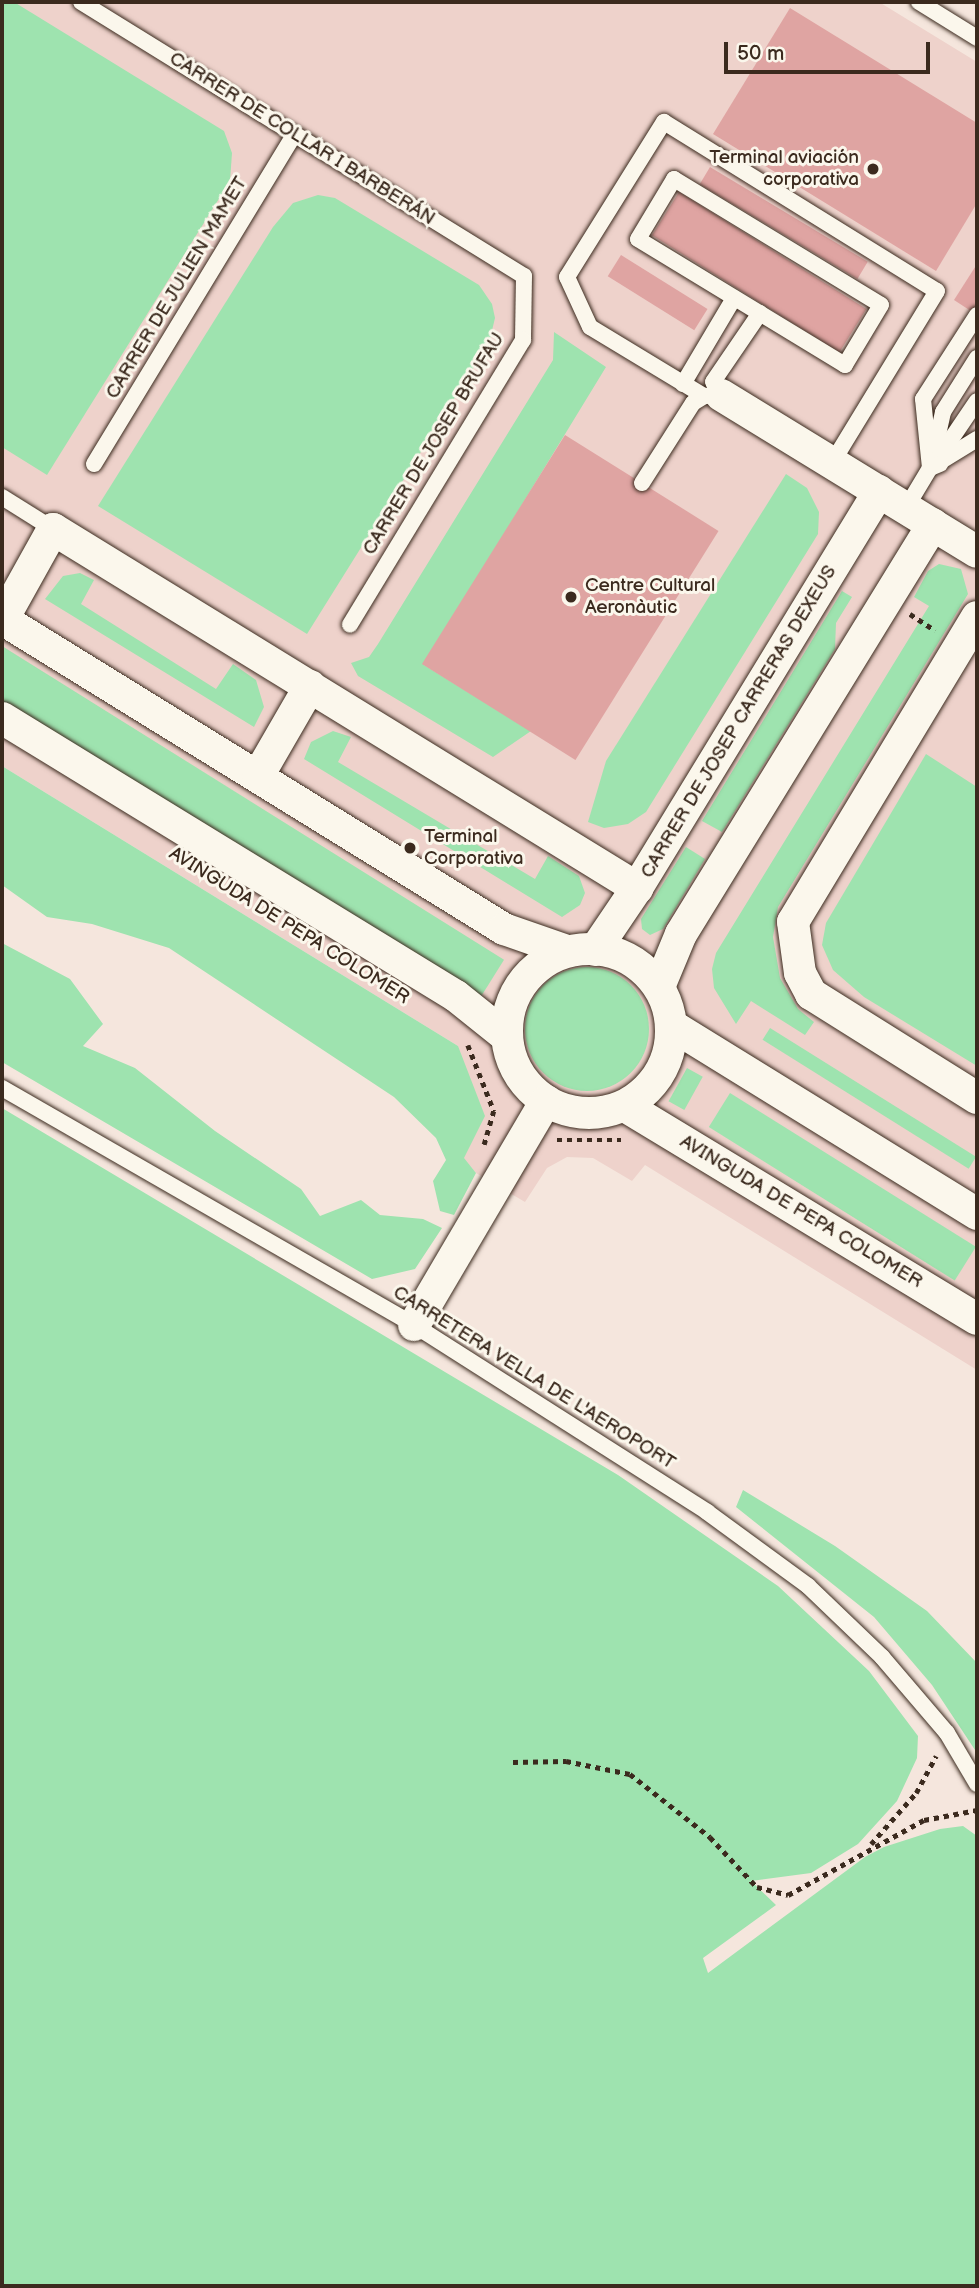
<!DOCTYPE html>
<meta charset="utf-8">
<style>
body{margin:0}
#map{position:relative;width:979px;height:2288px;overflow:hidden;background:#f5e6dd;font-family:"Balsamiq Sans",sans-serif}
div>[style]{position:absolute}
.built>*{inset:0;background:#eed2cb}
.green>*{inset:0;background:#9ee3af;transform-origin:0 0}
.round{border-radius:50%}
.building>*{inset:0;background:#dfa4a2;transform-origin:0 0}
.path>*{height:4.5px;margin-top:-2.25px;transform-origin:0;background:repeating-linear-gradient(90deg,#3b2a1e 0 5px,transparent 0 10px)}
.roads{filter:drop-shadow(0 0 2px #3b2a1e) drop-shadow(0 0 2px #3b2a1e)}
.lane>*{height:16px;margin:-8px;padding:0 8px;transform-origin:8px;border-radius:8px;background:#fbf7ec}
.street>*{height:32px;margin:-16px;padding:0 16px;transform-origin:16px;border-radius:16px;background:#fbf7ec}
.street>.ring{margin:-16px;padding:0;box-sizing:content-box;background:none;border:32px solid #fbf7ec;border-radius:50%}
.dots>*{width:19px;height:19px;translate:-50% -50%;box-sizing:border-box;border:4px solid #fbf7ec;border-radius:50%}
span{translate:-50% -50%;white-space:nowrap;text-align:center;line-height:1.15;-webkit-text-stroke:6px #fbf7ec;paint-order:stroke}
.street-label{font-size:19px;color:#3b2a1e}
.poi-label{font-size:19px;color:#3b2a1e}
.right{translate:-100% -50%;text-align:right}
.left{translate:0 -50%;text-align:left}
.frame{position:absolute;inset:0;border:4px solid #3b2a1e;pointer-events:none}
.scale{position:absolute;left:724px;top:42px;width:206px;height:32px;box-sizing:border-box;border:4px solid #3b2a1e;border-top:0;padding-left:9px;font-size:21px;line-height:24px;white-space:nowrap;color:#3b2a1e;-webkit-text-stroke:5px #fbf7ec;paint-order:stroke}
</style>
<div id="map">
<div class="built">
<div style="clip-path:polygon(2px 2px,879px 2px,977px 62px,977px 1370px,645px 1165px,632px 1181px,593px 1158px,567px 1157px,547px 1168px,525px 1202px,476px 1173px,464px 1159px,458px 1046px,2px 766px)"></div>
</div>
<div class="green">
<div style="clip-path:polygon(2px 2px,14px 2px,224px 131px,232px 153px,230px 181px,47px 475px,2px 447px)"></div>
<div style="clip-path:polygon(318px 195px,335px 198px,479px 285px,492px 304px,495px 318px,489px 343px,307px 634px,98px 506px,273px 227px,293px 203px)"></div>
<div style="clip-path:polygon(554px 332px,606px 367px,424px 665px,531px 731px,493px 757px,358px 676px,351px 663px,369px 657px,378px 644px,553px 360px)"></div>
<div style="clip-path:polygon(786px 474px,807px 488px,819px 512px,818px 534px,646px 812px,628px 824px,604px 828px,588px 822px,606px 761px)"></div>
<div style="clip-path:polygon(939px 564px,961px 569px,968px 594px,778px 907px,773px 937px,780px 978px,798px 1009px,814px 1022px,805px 1035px,751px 1001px,736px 1024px,714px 988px,712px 969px,716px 953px,929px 606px,914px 597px,928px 571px)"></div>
<div style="clip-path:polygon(80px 573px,94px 580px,81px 604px,216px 689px,233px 664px,256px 680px,264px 707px,254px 727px,45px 599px,63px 576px)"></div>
<div style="clip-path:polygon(842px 591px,852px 597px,836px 623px,835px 649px,722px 832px,702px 821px)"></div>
<div style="left:2px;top:646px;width:592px;height:47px;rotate:32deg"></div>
<div style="clip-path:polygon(333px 731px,351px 737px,338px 762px,535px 879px,548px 856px,579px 876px,585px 893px,580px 905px,562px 917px,304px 759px,311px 742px)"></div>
<div style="clip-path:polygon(926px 754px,977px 787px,977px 1066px,864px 997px,833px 970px,822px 945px,826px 923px)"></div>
<div style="clip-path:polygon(2px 766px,458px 1046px,485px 1116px,464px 1158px,476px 1173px,454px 1215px,440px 1211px,433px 1181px,446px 1160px,436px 1138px,394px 1097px,169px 948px,92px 924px,47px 917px,2px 885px)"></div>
<div style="clip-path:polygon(686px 847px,705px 859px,663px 929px,650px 935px,642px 929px,641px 919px)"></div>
<div style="clip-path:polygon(2px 943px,70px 979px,103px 1024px,83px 1046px,135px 1068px,215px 1131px,301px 1189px,320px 1216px,361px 1200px,380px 1215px,423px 1219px,442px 1228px,415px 1269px,372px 1279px,2px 1062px)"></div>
<div class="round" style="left:525px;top:967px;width:124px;height:124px"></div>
<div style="left:770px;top:1028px;width:243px;height:14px;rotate:32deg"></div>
<div style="left:687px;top:1068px;width:18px;height:38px;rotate:29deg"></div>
<div style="left:730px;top:1093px;width:290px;height:40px;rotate:32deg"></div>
<div style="clip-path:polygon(2px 1108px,618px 1475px,778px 1586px,869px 1671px,918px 1736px,917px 1758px,897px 1801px,858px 1844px,811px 1873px,751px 1881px,776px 1905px,703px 1958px,708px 1973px,865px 1857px,884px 1847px,940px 1829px,963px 1826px,977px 1836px,977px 2286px,2px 2286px)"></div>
<div style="clip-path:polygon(743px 1490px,835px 1546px,927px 1611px,977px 1663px,977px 1753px,932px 1685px,874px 1617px,736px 1507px)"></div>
</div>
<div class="building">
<div style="clip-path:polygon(790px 8px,977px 123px,977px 203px,936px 271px,713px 134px)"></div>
<div style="left:710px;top:167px;width:184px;height:20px;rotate:31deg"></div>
<div style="left:679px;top:192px;width:221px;height:51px;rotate:32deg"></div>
<div style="left:621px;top:255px;width:102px;height:25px;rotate:32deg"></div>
<div style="clip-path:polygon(977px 264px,977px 315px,954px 300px)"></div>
<div style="left:565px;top:435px;width:181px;height:270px;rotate:32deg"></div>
</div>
<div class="path">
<div style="left:910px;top:614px;width:30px;rotate:33deg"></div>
<div style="left:468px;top:1045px;width:71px;rotate:68.5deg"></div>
<div style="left:494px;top:1111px;width:35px;rotate:106deg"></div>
<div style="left:557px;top:1140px;width:64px"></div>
<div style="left:513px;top:1762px;width:53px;rotate:-1.1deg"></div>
<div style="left:566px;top:1761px;width:65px;rotate:11.5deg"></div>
<div style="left:630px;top:1774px;width:102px;rotate:38.2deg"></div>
<div style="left:710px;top:1837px;width:69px;rotate:46.8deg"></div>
<div style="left:757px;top:1887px;width:32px;rotate:14deg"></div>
<div style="left:788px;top:1895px;width:155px;rotate:-28.9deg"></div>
<div style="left:924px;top:1820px;width:54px;rotate:-10.7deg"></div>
<div style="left:871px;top:1844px;width:68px;rotate:-48.6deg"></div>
<div style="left:916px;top:1793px;width:42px;rotate:-61.6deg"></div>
</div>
<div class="roads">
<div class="lane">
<div style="left:81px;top:2px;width:521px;rotate:31.74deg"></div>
<div style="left:524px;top:276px;width:64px;rotate:90.9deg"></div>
<div style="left:523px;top:340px;width:333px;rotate:121.3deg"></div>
<div style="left:919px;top:2px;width:68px;rotate:31.8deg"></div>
<div style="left:674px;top:179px;width:242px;rotate:31.3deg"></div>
<div style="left:881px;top:305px;width:70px;rotate:121deg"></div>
<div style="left:845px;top:365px;width:242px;rotate:-148.7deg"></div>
<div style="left:638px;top:239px;width:70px;rotate:-59deg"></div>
<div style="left:760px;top:313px;width:83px;rotate:124.3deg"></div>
<div style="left:713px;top:382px;width:15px;rotate:58deg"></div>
<div style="left:721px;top:395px;width:17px;rotate:177deg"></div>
<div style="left:704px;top:396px;width:133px;rotate:-148.8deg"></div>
<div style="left:590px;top:327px;width:55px;rotate:-114.7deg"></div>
<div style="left:567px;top:277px;width:183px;rotate:-58deg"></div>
<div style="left:664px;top:122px;width:321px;rotate:31.8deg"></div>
<div style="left:937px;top:291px;width:202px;rotate:121.4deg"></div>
<div style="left:977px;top:315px;width:100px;rotate:122.7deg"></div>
<div style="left:923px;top:399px;width:69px;rotate:84.2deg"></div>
<div style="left:930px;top:468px;width:55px;rotate:-31.7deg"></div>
<div style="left:683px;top:384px;width:100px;rotate:-59.3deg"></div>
<div style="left:934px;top:453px;width:42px;rotate:-77.6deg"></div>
<div style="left:943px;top:412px;width:64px;rotate:-57.8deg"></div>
<div style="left:937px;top:460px;width:71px;rotate:-55.9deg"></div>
<div style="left:94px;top:464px;width:386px;rotate:-58.7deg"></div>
<div style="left:642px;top:483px;width:95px;rotate:-57.5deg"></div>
<div style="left:693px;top:403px;width:13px;rotate:-32deg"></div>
<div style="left:2px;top:497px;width:60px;rotate:32.1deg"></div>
<div style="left:906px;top:508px;width:47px;rotate:-59deg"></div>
<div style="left:930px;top:468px;width:11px;rotate:-22deg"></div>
<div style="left:2px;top:1088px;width:475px;rotate:29.9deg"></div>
<div style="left:414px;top:1325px;width:348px;rotate:32.5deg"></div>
<div style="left:707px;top:1512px;width:125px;rotate:36.2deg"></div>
<div style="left:808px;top:1586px;width:103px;rotate:43.8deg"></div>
<div style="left:882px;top:1657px;width:100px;rotate:49.5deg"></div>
<div style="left:947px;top:1733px;width:59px;rotate:59.5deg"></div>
</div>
<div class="street">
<div style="left:721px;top:395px;width:300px;rotate:31.5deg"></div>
<div style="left:977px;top:617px;width:356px;rotate:121.1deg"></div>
<div style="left:793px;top:922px;width:51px;rotate:82.2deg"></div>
<div style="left:800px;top:973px;width:24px;rotate:62deg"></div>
<div style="left:811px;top:994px;width:196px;rotate:32.1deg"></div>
<div style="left:2px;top:619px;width:590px;rotate:31.7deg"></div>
<div style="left:504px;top:929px;width:67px;rotate:19.2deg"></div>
<div style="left:3px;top:619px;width:103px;rotate:-60.9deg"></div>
<div style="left:53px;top:529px;width:686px;rotate:31.58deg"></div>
<div style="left:2px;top:718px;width:532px;rotate:31.48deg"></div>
<div style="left:456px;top:996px;width:64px;rotate:38.7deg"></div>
<div style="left:258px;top:776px;width:104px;rotate:-60deg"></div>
<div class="ring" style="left:507px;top:949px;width:132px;height:132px"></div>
<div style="left:595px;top:950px;width:75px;rotate:-55.9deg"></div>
<div style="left:637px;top:888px;width:465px;rotate:-58.6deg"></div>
<div style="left:659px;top:987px;width:57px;rotate:-67.5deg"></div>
<div style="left:681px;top:934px;width:481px;rotate:-58.4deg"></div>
<div style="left:671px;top:1025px;width:360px;rotate:31.7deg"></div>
<div style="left:625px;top:1106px;width:411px;rotate:31.2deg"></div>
<div style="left:414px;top:1325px;width:260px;rotate:-59.5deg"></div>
</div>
</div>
<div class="dots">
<div style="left:873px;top:169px;background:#3b2a1e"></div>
<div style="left:571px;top:597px;background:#3b2a1e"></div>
<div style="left:410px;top:848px;background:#3b2a1e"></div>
</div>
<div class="street-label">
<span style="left:302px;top:139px;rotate:32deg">CARRER DE COLLAR I BARBERÁN</span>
<span style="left:177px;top:288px;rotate:-59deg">CARRER DE JULIEN MAMET</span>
<span style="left:434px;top:444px;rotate:-59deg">CARRER DE JOSEP BRUFAU</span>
<span style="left:739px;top:722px;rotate:-59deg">CARRER DE JOSEP CARRERAS DEXEUS</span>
<span style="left:289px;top:926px;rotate:32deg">AVINGUDA DE PEPA COLOMER</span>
<span style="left:801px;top:1212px;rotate:31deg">AVINGUDA DE PEPA COLOMER</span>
<span style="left:534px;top:1378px;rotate:32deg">CARRETERA VELLA DE L'AEROPORT</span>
</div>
<div class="poi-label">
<span class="right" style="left:859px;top:169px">Terminal aviación<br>corporativa</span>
<span class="left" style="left:585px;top:597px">Centre Cultural<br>Aeronàutic</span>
<span class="left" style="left:424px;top:848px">Terminal<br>Corporativa</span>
</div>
<div class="frame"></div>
<div class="scale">50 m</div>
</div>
